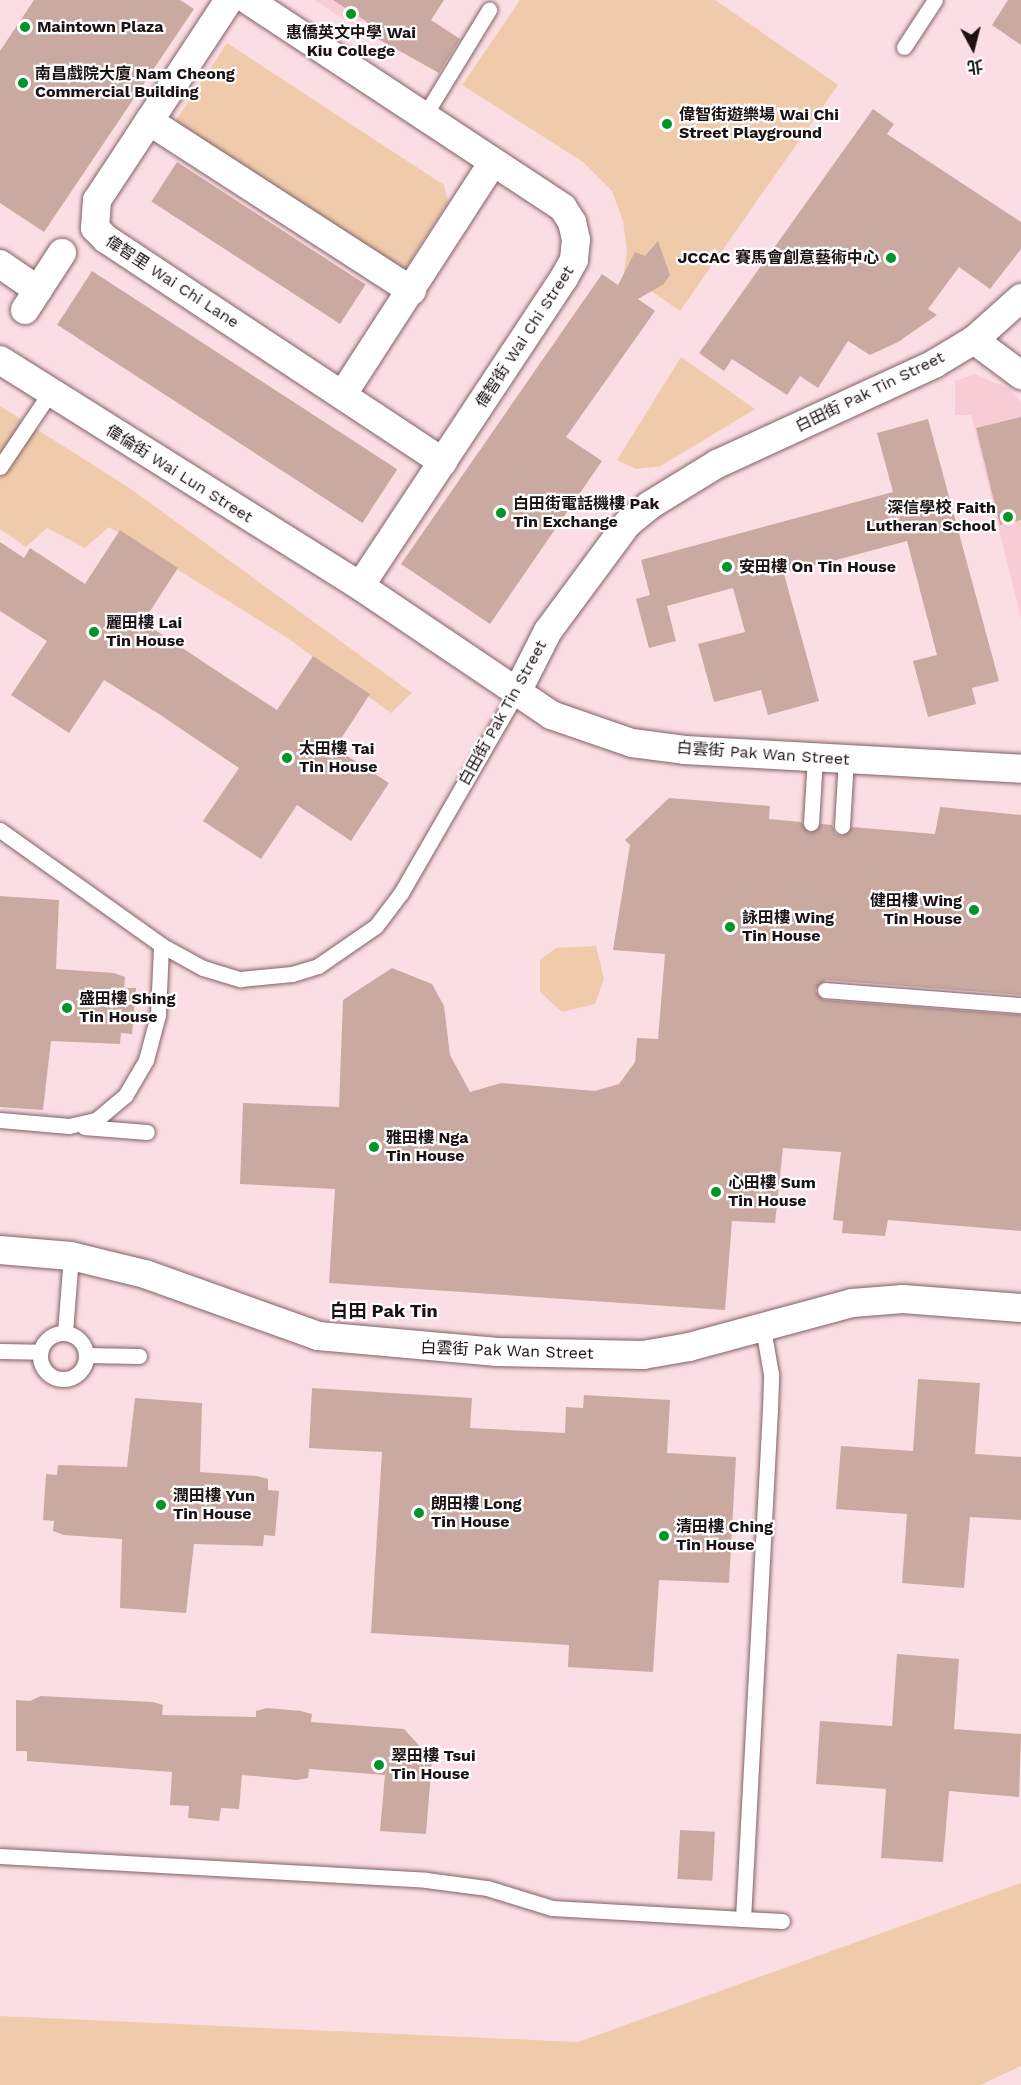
<!DOCTYPE html>
<meta charset="utf-8">
<style>
body{margin:0}
#map{position:relative;width:1021px;height:2085px;overflow:hidden;background:#fbdee3;font-family:"Work Sans","Noto Sans TC",sans-serif}
div>[style]{position:absolute}
.built>*{inset:0;background:#f8ccd4}
.green>*{inset:0;background:#f0cbab}
.building>*{inset:0;background:#caa9a1;transform-origin:0 0}
.roads{filter:drop-shadow(0 0 2px #806167) drop-shadow(0 0 2px #806167)}
.lane>*{height:15px;margin:-7.5px;padding:0 7.5px;transform-origin:7.5px;border-radius:7.5px;background:#fff}
.lane>.ring{margin:-7.5px;padding:0;box-sizing:content-box;background:none;border:15px solid #fff;border-radius:50%}
.street>*{height:28px;margin:-14px;padding:0 14px;transform-origin:14px;border-radius:14px;background:#fff}
.dots>*{width:16px;height:16px;translate:-50% -50%;box-sizing:border-box;border:3px solid #fff;border-radius:50%}
span{translate:-50% -50%;white-space:nowrap;text-align:center;line-height:1.15;-webkit-text-stroke:4.5px #fff;paint-order:stroke}
.poi-label{font-size:16px;color:#1c1113;font-weight:700}
.left{translate:0 -50%;text-align:left}
.right{translate:-100% -50%;text-align:right}
.street-label{font-size:16px;color:#1c1113}
.neighbourhood-label{font-size:18px;color:#1c1113;font-weight:700}
.north{position:absolute;left:943px;top:18px;width:60px;height:60px;-webkit-text-stroke:4px #fff;paint-order:stroke;rotate:173deg;font-size:16px;font-weight:700;line-height:24px;text-align:center;color:#1c1113}
.north::after{content:'';display:block;margin:auto;width:21px;height:27px;background:#1c1113;clip-path:polygon(50% 0,100% 100%,50% 72%,0 100%)}
</style>
<div id="map">
<div class="built">
<div style="clip-path:polygon(314px 0,375px 0,358px 28px)"></div>
<div style="clip-path:polygon(975px 374px,1009px 389px,1021px 402px,1021px 619px,971px 415px,955px 415px,955px 381px)"></div>
</div>
<div class="green">
<div style="clip-path:polygon(520px 0,715px 0,838px 85px,680px 311px,624px 272px,627px 251px,623px 221px,612px 191px,583px 162px,462px 85px)"></div>
<div style="clip-path:polygon(227px 43px,444px 185px,448px 202px,401px 275px,171px 128px)"></div>
<div style="clip-path:polygon(681px 357px,755px 409px,661px 466px,636px 469px,617px 460px)"></div>
<div style="clip-path:polygon(0 406px,128px 487px,412px 693px,391px 713px,286px 637px,109px 527px,85px 548px,47px 528px,26px 547px,0 529px)"></div>
<div style="clip-path:polygon(596px 946px,604px 979px,595px 1004px,562px 1012px,540px 992px,540px 960px,556px 948px)"></div>
<div style="clip-path:polygon(1021px 1883px,1021px 2066px,980px 2085px,0 2085px,0 2016px,578px 2042px)"></div>
</div>
<div class="building">
<div style="clip-path:polygon(34px 0,180px 0,194px 9px,44px 232px,0 203px,0 51px)"></div>
<div style="clip-path:polygon(333px 0,444px 0,431px 20px,460px 39px,439px 73px,362px 30px,367px 22px)"></div>
<div style="clip-path:polygon(1008px 0,1021px 0,1021px 45px,992px 25px)"></div>
<div style="clip-path:polygon(873px 109px,894px 124px,887px 134px,1021px 222px,1021px 249px,990px 289px,959px 267px,928px 309px,937px 315px,898px 342px,870px 355px,848px 341px,818px 388px,800px 376px,787px 395px,732px 359px,724px 371px,699px 353px)"></div>
<div style="left:177px;top:162px;width:225px;height:47px;rotate:33deg"></div>
<div style="clip-path:polygon(658px 241px,670px 275px,664px 284px,638px 299px,655px 311px,566px 437px,602px 461px,490px 624px,401px 564px,602px 274px,618px 285px,635px 252px,645px 256px)"></div>
<div style="left:92px;top:271px;width:364px;height:64px;rotate:33deg"></div>
<div style="clip-path:polygon(1021px 417px,1021px 520px,1000px 525px,976px 428px)"></div>
<div style="clip-path:polygon(928px 419px,999px 681px,972px 688px,976px 704px,928px 717px,913px 661px,937px 655px,907px 541px,784px 574px,819px 701px,768px 715px,761px 690px,714px 702px,698px 644px,745px 632px,733px 588px,667px 606px,676px 641px,649px 648px,636px 599px,650px 595px,641px 560px,893px 492px,877px 433px)"></div>
<div style="clip-path:polygon(120px 530px,178px 568px,143px 622px,223px 675px,277px 710px,313px 656px,370px 694px,335px 748px,389px 783px,351px 841px,297px 805px,261px 859px,203px 821px,239px 768px,159px 714px,104px 680px,69px 733px,11px 695px,47px 641px,0 611px,0 542px,24px 558px,30px 548px,85px 584px)"></div>
<div style="clip-path:polygon(669px 798px,770px 806px,769px 819px,801px 822px,810px 833px,821px 824px,832px 825px,836px 834px,842px 836px,852px 827px,935px 834px,940px 807px,1021px 815px,1021px 995px,826px 980px,815px 990px,824px 1000px,1021px 1015px,1021px 1231px,888px 1220px,885px 1236px,842px 1233px,843px 1221px,833px 1220px,841px 1152px,783px 1148px,775px 1223px,732px 1221px,725px 1310px,329px 1283px,335px 1189px,240px 1184px,243px 1103px,339px 1107px,343px 1000px,392px 968px,432px 984px,444px 1006px,450px 1055px,470px 1092px,501px 1083px,595px 1091px,619px 1084px,635px 1062px,637px 1038px,658px 1039px,665px 954px,613px 950px,630px 845px,625px 840px)"></div>
<div style="clip-path:polygon(0 896px,59px 900px,56px 969px,114px 973px,125px 977px,124px 988px,136px 988px,132px 1034px,121px 1033px,120px 1044px,51px 1041px,43px 1110px,0 1107px)"></div>
<div style="clip-path:polygon(918px 1379px,980px 1383px,975px 1454px,1021px 1457px,1021px 1520px,970px 1517px,964px 1588px,902px 1583px,907px 1514px,836px 1509px,841px 1446px,913px 1451px)"></div>
<div style="clip-path:polygon(312px 1388px,472px 1398px,470px 1428px,565px 1433px,566px 1407px,583px 1408px,584px 1395px,670px 1400px,667px 1453px,736px 1457px,729px 1583px,659px 1580px,653px 1672px,568px 1667px,569px 1645px,371px 1633px,382px 1452px,309px 1448px)"></div>
<div style="clip-path:polygon(135px 1398px,202px 1403px,200px 1472px,257px 1476px,268px 1479px,268px 1490px,279px 1491px,275px 1536px,264px 1535px,263px 1546px,194px 1544px,186px 1613px,120px 1608px,122px 1539px,64px 1535px,53px 1531px,54px 1521px,43px 1520px,46px 1474px,57px 1475px,58px 1465px,127px 1467px)"></div>
<div style="clip-path:polygon(897px 1654px,959px 1659px,954px 1729px,1021px 1734px,1019px 1797px,949px 1791px,943px 1862px,881px 1858px,886px 1789px,816px 1784px,820px 1721px,892px 1726px)"></div>
<div style="clip-path:polygon(41px 1696px,153px 1702px,163px 1705px,162px 1715px,256px 1717px,256px 1711px,267px 1708px,301px 1711px,312px 1714px,311px 1722px,404px 1729px,432px 1760px,426px 1834px,380px 1831px,385px 1775px,309px 1769px,308px 1778px,297px 1780px,242px 1775px,239px 1809px,221px 1808px,219px 1821px,188px 1818px,189px 1806px,170px 1805px,172px 1772px,27px 1761px,27px 1751px,16px 1751px,16px 1700px,30px 1701px)"></div>
<div style="left:680px;top:1830px;width:35px;height:49px;rotate:3deg"></div>
</div>
<div class="roads">
<div class="lane">
<div style="left:904px;top:47px;width:56px;rotate:-56.6deg"></div>
<div style="left:423px;top:118px;width:127px;rotate:-58.6deg"></div>
<div style="left:0;top:467px;width:88px;rotate:-56.1deg"></div>
<div style="left:811px;top:823px;width:66px;rotate:-86.5deg"></div>
<div style="left:842px;top:826px;width:67px;rotate:-86.6deg"></div>
<div style="left:0;top:830px;width:198px;rotate:35.5deg"></div>
<div style="left:161px;top:945px;width:48px;rotate:28.7deg"></div>
<div style="left:203px;top:968px;width:39px;rotate:17deg"></div>
<div style="left:240px;top:979px;width:52px;rotate:-5.5deg"></div>
<div style="left:292px;top:974px;width:27px;rotate:-17deg"></div>
<div style="left:318px;top:966px;width:70px;rotate:-34.6deg"></div>
<div style="left:376px;top:926px;width:41px;rotate:-52.9deg"></div>
<div style="left:401px;top:893px;width:230px;rotate:-60deg"></div>
<div style="left:825px;top:990px;width:197px;rotate:4.4deg"></div>
<div style="left:0;top:1120px;width:69px;rotate:5deg"></div>
<div style="left:69px;top:1126px;width:28px;rotate:-13deg"></div>
<div style="left:96px;top:1120px;width:38px;rotate:-40deg"></div>
<div style="left:125px;top:1096px;width:42px;rotate:-59.7deg"></div>
<div style="left:146px;top:1060px;width:47px;rotate:-75.1deg"></div>
<div style="left:158px;top:1015px;width:70px;rotate:-87.5deg"></div>
<div style="left:84px;top:1127px;width:63px;rotate:4.5deg"></div>
<div style="left:65px;top:1332px;width:76px;rotate:-85.5deg"></div>
<div class="ring" style="left:40px;top:1333px;width:31px;height:31px"></div>
<div style="left:0;top:1351px;width:39px;rotate:1deg"></div>
<div style="left:86px;top:1355px;width:53px;rotate:1.1deg"></div>
<div style="left:0;top:1856px;width:427px;rotate:3.2deg"></div>
<div style="left:426px;top:1880px;width:62px;rotate:7.5deg"></div>
<div style="left:487px;top:1888px;width:68px;rotate:17.1deg"></div>
<div style="left:552px;top:1908px;width:191px;rotate:3.3deg"></div>
<div style="left:743px;top:1919px;width:511px;rotate:-86.97deg"></div>
<div style="left:770px;top:1409px;width:35px;rotate:-88deg"></div>
<div style="left:771px;top:1374px;width:47px;rotate:-99.9deg"></div>
<div style="left:743px;top:1919px;width:39px;rotate:3deg"></div>
</div>
<div class="street">
<div style="left:229px;top:0;width:240px;rotate:123.4deg"></div>
<div style="left:97px;top:200px;width:28px;rotate:94deg"></div>
<div style="left:95px;top:228px;width:16px;rotate:45deg"></div>
<div style="left:106px;top:239px;width:404px;rotate:33.5deg"></div>
<div style="left:248px;top:0;width:377px;rotate:33.4deg"></div>
<div style="left:563px;top:208px;width:17px;rotate:57deg"></div>
<div style="left:572px;top:222px;width:18px;rotate:77deg"></div>
<div style="left:576px;top:240px;width:20px;rotate:96deg"></div>
<div style="left:574px;top:260px;width:21px;rotate:119deg"></div>
<div style="left:564px;top:278px;width:369px;rotate:123.5deg"></div>
<div style="left:149px;top:121px;width:313px;rotate:32.9deg"></div>
<div style="left:0;top:264px;width:46px;rotate:34.4deg"></div>
<div style="left:25px;top:310px;width:68px;rotate:-57deg"></div>
<div style="left:974px;top:340px;width:59px;rotate:36.7deg"></div>
<div style="left:0;top:360px;width:425px;rotate:32.1deg"></div>
<div style="left:360px;top:586px;width:230px;rotate:34deg"></div>
<div style="left:551px;top:715px;width:86px;rotate:19.1deg"></div>
<div style="left:632px;top:743px;width:53px;rotate:7.5deg"></div>
<div style="left:685px;top:750px;width:337px;rotate:3.2deg"></div>
<div style="left:343px;top:394px;width:274px;rotate:-57.1deg"></div>
<div style="left:516px;top:694px;width:71px;rotate:-63.1deg"></div>
<div style="left:548px;top:631px;width:134px;rotate:-53.5deg"></div>
<div style="left:628px;top:523px;width:28px;rotate:-39deg"></div>
<div style="left:650px;top:505px;width:79px;rotate:-31.5deg"></div>
<div style="left:717px;top:464px;width:239px;rotate:-24.7deg"></div>
<div style="left:934px;top:364px;width:47px;rotate:-31deg"></div>
<div style="left:974px;top:340px;width:63px;rotate:-41.8deg"></div>
<div style="left:0;top:1250px;width:71px;rotate:4.8deg"></div>
<div style="left:71px;top:1256px;width:76px;rotate:13.7deg"></div>
<div style="left:145px;top:1274px;width:184px;rotate:19.7deg"></div>
<div style="left:318px;top:1336px;width:180px;rotate:5.1deg"></div>
<div style="left:497px;top:1352px;width:146px;rotate:1.2deg"></div>
<div style="left:643px;top:1355px;width:47px;rotate:-9.9deg"></div>
<div style="left:689px;top:1347px;width:169px;rotate:-15.1deg"></div>
<div style="left:852px;top:1303px;width:51px;rotate:-4.5deg"></div>
<div style="left:903px;top:1299px;width:118px;rotate:4.4deg"></div>
</div>
</div>
<div class="dots">
<div style="left:351px;top:14px;background:#019429"></div>
<div style="left:25px;top:27px;background:#019429"></div>
<div style="left:23px;top:83px;background:#019429"></div>
<div style="left:667px;top:124px;background:#019429"></div>
<div style="left:891px;top:258px;background:#019429"></div>
<div style="left:501px;top:513px;background:#019429"></div>
<div style="left:1008px;top:517px;background:#019429"></div>
<div style="left:727px;top:567px;background:#019429"></div>
<div style="left:94px;top:632px;background:#019429"></div>
<div style="left:287px;top:758px;background:#019429"></div>
<div style="left:974px;top:910px;background:#019429"></div>
<div style="left:730px;top:927px;background:#019429"></div>
<div style="left:67px;top:1008px;background:#019429"></div>
<div style="left:374px;top:1147px;background:#019429"></div>
<div style="left:716px;top:1192px;background:#019429"></div>
<div style="left:161px;top:1505px;background:#019429"></div>
<div style="left:419px;top:1513px;background:#019429"></div>
<div style="left:664px;top:1536px;background:#019429"></div>
<div style="left:379px;top:1765px;background:#019429"></div>
</div>
<div class="poi-label">
<span class="left" style="left:37px;top:27px">Maintown Plaza</span>
<span style="left:351px;top:42px">惠僑英文中學 Wai<br>Kiu College</span>
<span class="left" style="left:35px;top:83px">南昌戲院大廈 Nam Cheong<br>Commercial Building</span>
<span class="left" style="left:679px;top:124px">偉智街遊樂場 Wai Chi<br>Street Playground</span>
<span class="right" style="left:879px;top:258px">JCCAC 賽馬會創意藝術中心</span>
<span class="left" style="left:513px;top:513px">白田街電話機樓 Pak<br>Tin Exchange</span>
<span class="right" style="left:996px;top:517px">深信學校 Faith<br>Lutheran School</span>
<span class="left" style="left:739px;top:567px">安田樓 On Tin House</span>
<span class="left" style="left:106px;top:632px">麗田樓 Lai<br>Tin House</span>
<span class="left" style="left:299px;top:758px">太田樓 Tai<br>Tin House</span>
<span class="right" style="left:962px;top:910px">健田樓 Wing<br>Tin House</span>
<span class="left" style="left:742px;top:927px">詠田樓 Wing<br>Tin House</span>
<span class="left" style="left:79px;top:1008px">盛田樓 Shing<br>Tin House</span>
<span class="left" style="left:386px;top:1147px">雅田樓 Nga<br>Tin House</span>
<span class="left" style="left:728px;top:1192px">心田樓 Sum<br>Tin House</span>
<span class="left" style="left:173px;top:1505px">潤田樓 Yun<br>Tin House</span>
<span class="left" style="left:431px;top:1513px">朗田樓 Long<br>Tin House</span>
<span class="left" style="left:676px;top:1536px">清田樓 Ching<br>Tin House</span>
<span class="left" style="left:391px;top:1765px">翠田樓 Tsui<br>Tin House</span>
</div>
<div class="street-label">
<span style="left:172px;top:282px;rotate:33deg">偉智里 Wai Chi Lane</span>
<span style="left:525px;top:337px;rotate:-57deg">偉智街 Wai Chi Street</span>
<span style="left:870px;top:392px;rotate:-26deg">白田街 Pak Tin Street</span>
<span style="left:179px;top:474px;rotate:32deg">偉倫街 Wai Lun Street</span>
<span style="left:503px;top:713px;rotate:-61deg">白田街 Pak Tin Street</span>
<span style="left:763px;top:754px;rotate:4deg">白雲街 Pak Wan Street</span>
<span style="left:507px;top:1351px;rotate:2deg">白雲街 Pak Wan Street</span>
</div>
<div class="neighbourhood-label">
<span style="left:384px;top:1311px">白田 Pak Tin</span>
</div>
<div class="north">北</div>
</div>
